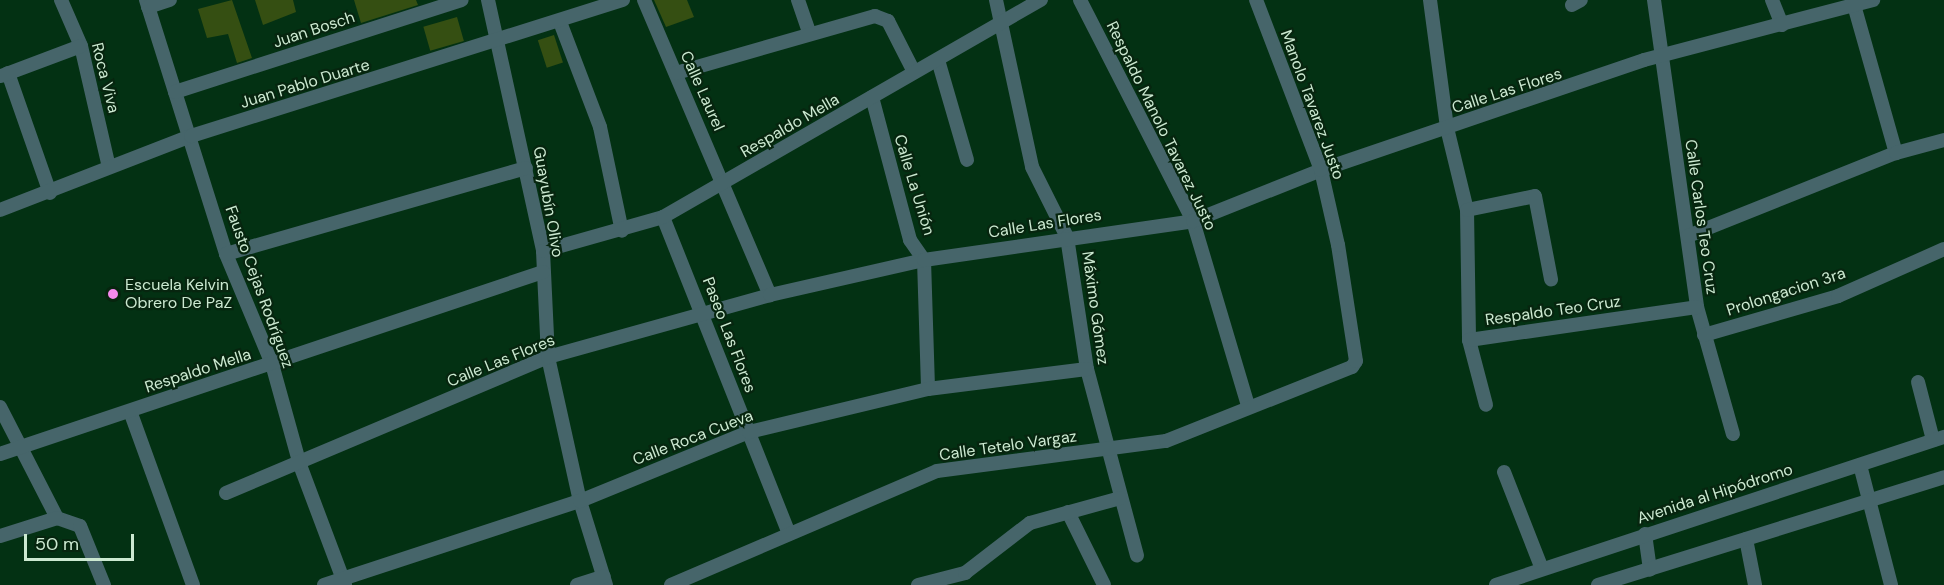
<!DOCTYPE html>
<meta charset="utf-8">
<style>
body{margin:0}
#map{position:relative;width:1944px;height:585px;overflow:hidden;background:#033113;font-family:"DM Sans",sans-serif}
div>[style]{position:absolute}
.building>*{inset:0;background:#354f12;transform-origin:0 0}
.minor>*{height:14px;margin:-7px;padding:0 7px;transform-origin:7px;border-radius:7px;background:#46656a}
.dots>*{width:16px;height:16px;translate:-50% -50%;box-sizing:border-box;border:3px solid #07250f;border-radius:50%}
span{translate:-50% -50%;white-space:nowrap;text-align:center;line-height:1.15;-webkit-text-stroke:4.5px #07250f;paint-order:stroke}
.street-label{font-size:16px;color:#cce9d1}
.poi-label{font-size:16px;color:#cce9d1}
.left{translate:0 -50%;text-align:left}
.scale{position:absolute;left:24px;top:534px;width:110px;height:27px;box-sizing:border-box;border:3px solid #cce9d1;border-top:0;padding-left:8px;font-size:18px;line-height:21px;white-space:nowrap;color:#cce9d1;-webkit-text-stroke:4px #07250f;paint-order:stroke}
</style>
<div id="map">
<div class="building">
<div style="clip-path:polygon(232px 0,252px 58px,237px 63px,228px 34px,207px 38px,198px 9px)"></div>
<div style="clip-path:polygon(255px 0,293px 0,296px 12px,263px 25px)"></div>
<div style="clip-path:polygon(354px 0,416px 0,418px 5px,361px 23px)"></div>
<div style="clip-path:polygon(654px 0,687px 0,694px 17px,666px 27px)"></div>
<div style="left:457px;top:17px;width:25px;height:35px;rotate:74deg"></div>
<div style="left:554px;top:35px;width:29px;height:17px;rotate:72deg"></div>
</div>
<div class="minor">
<div style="left:61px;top:0;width:50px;rotate:66.5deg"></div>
<div style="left:81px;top:46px;width:124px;rotate:77deg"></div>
<div style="left:146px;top:0;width:266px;rotate:72.5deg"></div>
<div style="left:226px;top:254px;width:119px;rotate:67.3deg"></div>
<div style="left:272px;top:364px;width:105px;rotate:74.5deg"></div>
<div style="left:300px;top:465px;width:128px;rotate:69.4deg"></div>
<div style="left:488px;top:0;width:257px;rotate:77.6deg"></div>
<div style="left:543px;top:251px;width:106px;rotate:87.3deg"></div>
<div style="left:548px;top:357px;width:148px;rotate:77.5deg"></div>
<div style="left:580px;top:501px;width:88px;rotate:72.8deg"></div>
<div style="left:644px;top:0;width:321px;rotate:66.9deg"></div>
<div style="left:798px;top:0;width:34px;rotate:71deg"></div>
<div style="left:996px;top:0;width:171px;rotate:77.8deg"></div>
<div style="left:1032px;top:167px;width:78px;rotate:63.4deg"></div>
<div style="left:1067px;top:237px;width:134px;rotate:81.4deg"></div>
<div style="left:1087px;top:369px;width:193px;rotate:75deg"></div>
<div style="left:1080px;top:0;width:248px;rotate:62.9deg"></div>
<div style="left:1193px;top:221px;width:193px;rotate:73.4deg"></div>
<div style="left:1430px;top:0;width:129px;rotate:82.4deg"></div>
<div style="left:1447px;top:128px;width:84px;rotate:76.3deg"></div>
<div style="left:1467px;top:210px;width:130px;rotate:89.1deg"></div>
<div style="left:1469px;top:340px;width:67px;rotate:75.3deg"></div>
<div style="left:1654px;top:0;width:310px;rotate:82deg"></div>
<div style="left:1697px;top:307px;width:132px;rotate:74.2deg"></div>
<div style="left:1772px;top:0;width:27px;rotate:68deg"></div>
<div style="left:1572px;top:5px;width:10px;rotate:-29deg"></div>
<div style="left:1854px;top:5px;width:154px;rotate:74.2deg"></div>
<div style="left:148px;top:7px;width:23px;rotate:-18deg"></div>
<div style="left:560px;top:22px;width:112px;rotate:69.1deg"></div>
<div style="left:600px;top:127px;width:106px;rotate:78.1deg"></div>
<div style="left:938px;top:60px;width:104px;rotate:73.8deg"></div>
<div style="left:8px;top:73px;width:127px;rotate:70.7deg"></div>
<div style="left:676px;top:73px;width:207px;rotate:-16deg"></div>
<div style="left:875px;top:16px;width:14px;rotate:21deg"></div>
<div style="left:888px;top:21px;width:57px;rotate:63deg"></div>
<div style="left:1px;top:76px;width:85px;rotate:-20.6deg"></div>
<div style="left:175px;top:92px;width:301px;rotate:-17.8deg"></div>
<div style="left:872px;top:97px;width:148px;rotate:75.1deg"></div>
<div style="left:910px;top:240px;width:24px;rotate:55deg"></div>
<div style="left:924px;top:260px;width:129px;rotate:88.2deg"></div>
<div style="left:0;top:210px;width:205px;rotate:-21.2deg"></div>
<div style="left:191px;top:136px;width:453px;rotate:-17.5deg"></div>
<div style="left:1467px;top:210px;width:69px;rotate:-11.6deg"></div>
<div style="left:1535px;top:196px;width:85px;rotate:79.1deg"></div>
<div style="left:663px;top:217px;width:341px;rotate:68.3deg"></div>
<div style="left:1688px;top:236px;width:224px;rotate:-21.8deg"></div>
<div style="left:1896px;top:153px;width:50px;rotate:-15.2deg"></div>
<div style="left:543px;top:251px;width:125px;rotate:-15.8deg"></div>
<div style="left:663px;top:217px;width:436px;rotate:-29.9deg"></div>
<div style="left:226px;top:254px;width:312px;rotate:-16deg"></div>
<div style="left:1704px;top:335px;width:140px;rotate:-16.2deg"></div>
<div style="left:1838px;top:296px;width:116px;rotate:-23.9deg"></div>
<div style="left:1469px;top:340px;width:230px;rotate:-8.2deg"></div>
<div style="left:1918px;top:382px;width:60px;rotate:75.5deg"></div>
<div style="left:0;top:407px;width:125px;rotate:62.8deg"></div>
<div style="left:57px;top:518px;width:24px;rotate:19deg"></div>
<div style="left:80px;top:526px;width:64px;rotate:67.9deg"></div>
<div style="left:130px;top:411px;width:185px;rotate:70.1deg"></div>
<div style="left:0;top:454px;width:573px;rotate:-18.53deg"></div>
<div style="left:1860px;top:465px;width:124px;rotate:75.5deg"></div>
<div style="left:1504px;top:472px;width:104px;rotate:68.6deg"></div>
<div style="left:226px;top:493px;width:350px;rotate:-22.9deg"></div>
<div style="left:548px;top:357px;width:230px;rotate:-15.6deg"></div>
<div style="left:770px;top:295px;width:158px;rotate:-12.8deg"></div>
<div style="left:924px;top:260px;width:272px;rotate:-8.2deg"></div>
<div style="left:1193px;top:221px;width:138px;rotate:-21.7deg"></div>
<div style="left:1321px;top:170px;width:341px;rotate:-18.8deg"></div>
<div style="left:1644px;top:60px;width:237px;rotate:-14.7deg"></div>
<div style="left:1068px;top:512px;width:81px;rotate:63.7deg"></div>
<div style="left:1645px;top:534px;width:36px;rotate:82deg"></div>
<div style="left:0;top:536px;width:60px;rotate:-17.5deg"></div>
<div style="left:1746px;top:539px;width:47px;rotate:78.9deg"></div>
<div style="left:324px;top:585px;width:269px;rotate:-18.2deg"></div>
<div style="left:580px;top:501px;width:183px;rotate:-22.2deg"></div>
<div style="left:749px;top:432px;width:184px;rotate:-13.5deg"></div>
<div style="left:928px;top:389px;width:160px;rotate:-7.2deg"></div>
<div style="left:577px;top:585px;width:28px;rotate:-18deg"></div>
<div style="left:671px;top:585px;width:289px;rotate:-23.2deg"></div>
<div style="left:937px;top:471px;width:231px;rotate:-7.5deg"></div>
<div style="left:1166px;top:441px;width:200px;rotate:-21.7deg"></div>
<div style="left:1352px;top:367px;width:7px;rotate:-56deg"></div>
<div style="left:1356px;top:361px;width:117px;rotate:-98.8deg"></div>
<div style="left:1338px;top:245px;width:77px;rotate:-102.8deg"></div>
<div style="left:1321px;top:170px;width:182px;rotate:-110.9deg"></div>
<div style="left:918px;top:585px;width:49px;rotate:-14.3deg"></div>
<div style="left:965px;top:573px;width:82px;rotate:-37.6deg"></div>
<div style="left:1030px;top:523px;width:93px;rotate:-15.5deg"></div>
<div style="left:1496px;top:585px;width:472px;rotate:-18.3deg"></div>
<div style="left:1598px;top:585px;width:362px;rotate:-17.3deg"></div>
</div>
<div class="dots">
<div style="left:113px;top:294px;background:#f689ee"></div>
</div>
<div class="street-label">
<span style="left:314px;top:30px;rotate:-18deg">Juan Bosch</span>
<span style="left:105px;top:78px;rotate:76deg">Roca Viva</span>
<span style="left:305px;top:84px;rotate:-17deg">Juan Pablo Duarte</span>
<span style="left:702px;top:91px;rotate:66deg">Calle Laurel</span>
<span style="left:1507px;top:91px;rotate:-18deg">Calle Las Flores</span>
<span style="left:1312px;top:105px;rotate:70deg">Manolo Tavarez Justo</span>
<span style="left:790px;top:126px;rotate:-30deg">Respaldo Mella</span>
<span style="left:1161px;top:126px;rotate:64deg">Respaldo Manolo Tavarez Justo</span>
<span style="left:914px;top:185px;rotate:73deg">Calle La Unión</span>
<span style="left:548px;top:202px;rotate:80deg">Guayubín Olivo</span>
<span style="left:1701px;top:217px;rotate:82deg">Calle Carlos Teo Cruz</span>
<span style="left:1045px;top:224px;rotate:-9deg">Calle Las Flores</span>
<span style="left:259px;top:287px;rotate:70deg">Fausto Cejas Rodríguez</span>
<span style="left:1786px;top:292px;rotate:-18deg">Prolongacion 3ra</span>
<span style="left:1095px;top:308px;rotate:82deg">Máximo Gómez</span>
<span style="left:1553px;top:311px;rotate:-8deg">Respaldo Teo Cruz</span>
<span style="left:729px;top:335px;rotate:69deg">Paseo Las Flores</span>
<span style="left:501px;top:361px;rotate:-22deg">Calle Las Flores</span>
<span style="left:198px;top:371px;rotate:-18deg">Respaldo Mella</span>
<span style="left:693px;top:438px;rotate:-21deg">Calle Roca Cueva</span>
<span style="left:1008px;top:446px;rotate:-8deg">Calle Tetelo Vargaz</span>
<span style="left:1715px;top:494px;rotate:-18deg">Avenida al Hipódromo</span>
</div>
<div class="poi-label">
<span class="left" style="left:125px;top:294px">Escuela Kelvin<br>Obrero De PaZ</span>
</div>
<div class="scale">50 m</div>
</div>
